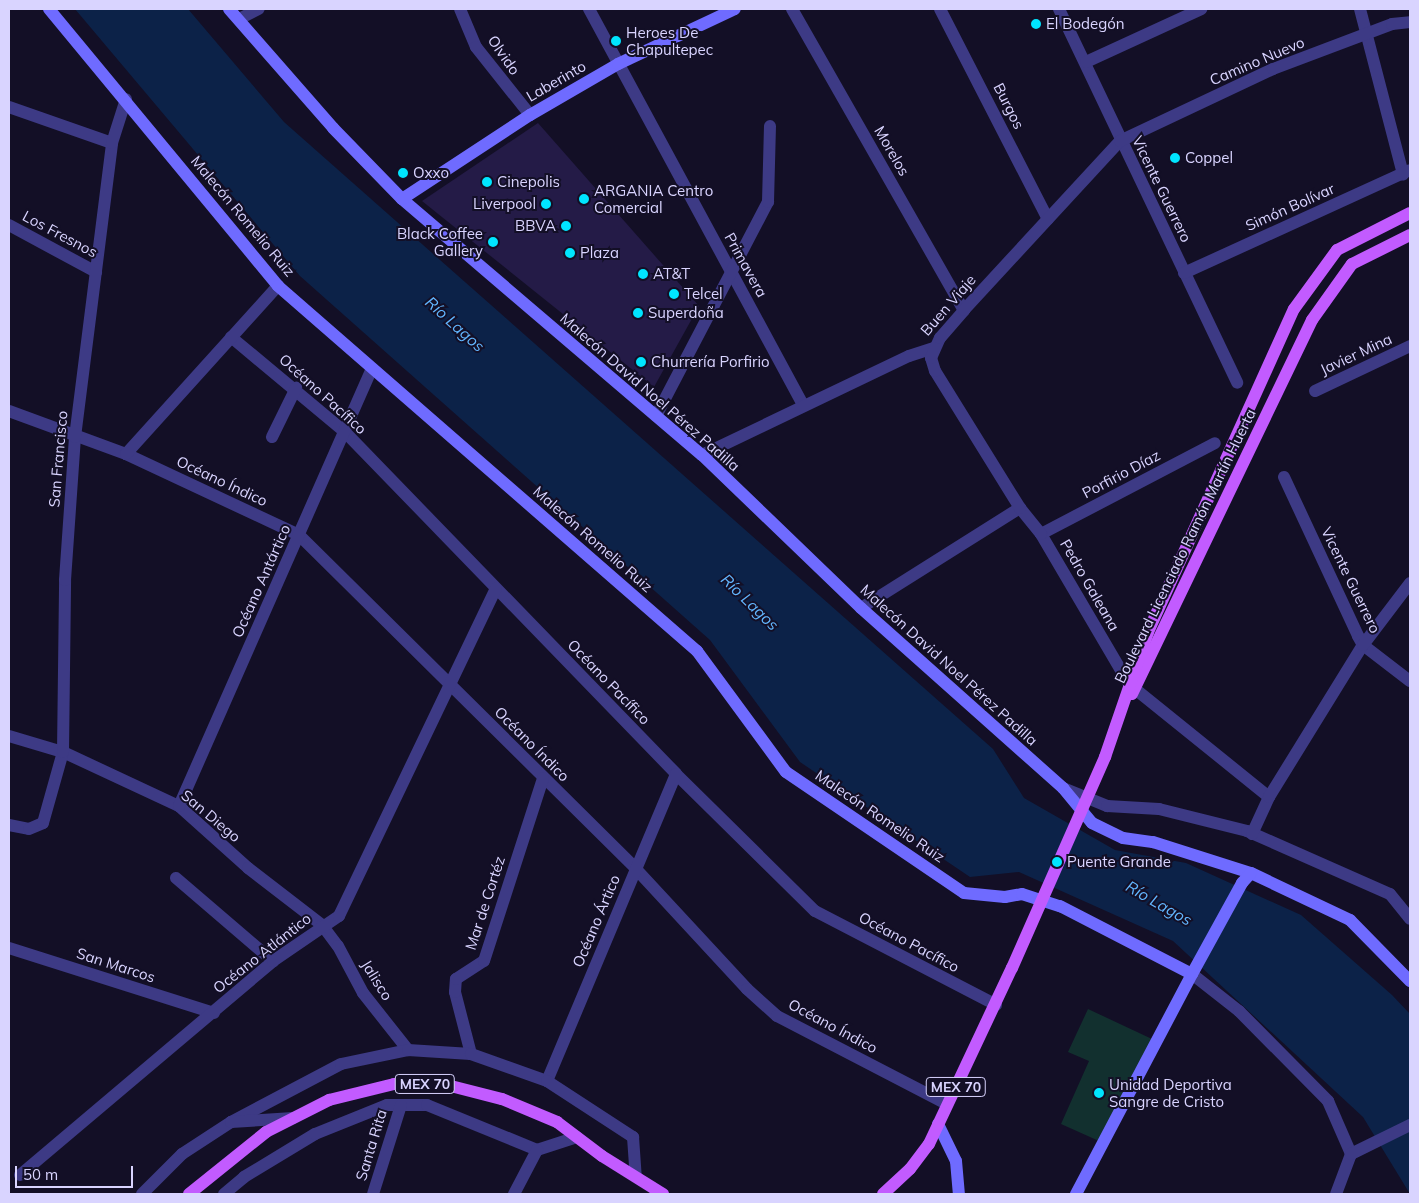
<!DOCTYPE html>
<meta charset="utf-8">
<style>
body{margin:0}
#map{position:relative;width:1419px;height:1203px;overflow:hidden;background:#130f26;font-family:Mulish,sans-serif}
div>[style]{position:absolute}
.green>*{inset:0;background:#12302f}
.water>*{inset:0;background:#0c2248}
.building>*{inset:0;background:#241b47}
.street>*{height:12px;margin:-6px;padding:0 6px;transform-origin:6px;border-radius:6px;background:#3d3a85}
.secondary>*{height:12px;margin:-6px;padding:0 6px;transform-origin:6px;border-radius:6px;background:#6f6bff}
.primary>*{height:12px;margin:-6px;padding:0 6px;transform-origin:6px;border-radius:6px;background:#c25bff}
.primary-bridge>*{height:12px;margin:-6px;padding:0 6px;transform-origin:6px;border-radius:6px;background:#c25bff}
.dots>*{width:14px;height:14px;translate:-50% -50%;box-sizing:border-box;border:2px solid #130f26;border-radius:50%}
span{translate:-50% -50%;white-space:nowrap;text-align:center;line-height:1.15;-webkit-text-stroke:4px #130f26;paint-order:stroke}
.shield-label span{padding:1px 4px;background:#130f26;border:1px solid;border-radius:4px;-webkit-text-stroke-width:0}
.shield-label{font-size:14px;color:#d9d4ff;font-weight:700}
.poi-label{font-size:15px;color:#d9d4ff}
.left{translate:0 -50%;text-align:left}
.right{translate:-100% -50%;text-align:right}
.street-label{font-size:15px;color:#d9d4ff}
.water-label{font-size:16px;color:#62b6ff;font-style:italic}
.frame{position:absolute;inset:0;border:10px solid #d9d4ff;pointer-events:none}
.scale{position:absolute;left:15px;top:1166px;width:118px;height:22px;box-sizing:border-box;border:2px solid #d9d4ff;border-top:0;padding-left:6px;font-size:15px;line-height:18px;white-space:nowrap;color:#d9d4ff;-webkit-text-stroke:4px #130f26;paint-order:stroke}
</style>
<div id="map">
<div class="green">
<div style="clip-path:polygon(1088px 1009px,1152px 1039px,1099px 1141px,1061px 1124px,1089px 1061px,1068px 1052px)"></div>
</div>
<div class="water">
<div style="clip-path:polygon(75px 9px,188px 9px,284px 122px,993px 749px,1024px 798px,1115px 850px,1186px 863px,1301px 915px,1392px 995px,1410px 1014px,1410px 1194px,1363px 1117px,1173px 941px,1019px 872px,970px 877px,800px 762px,710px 640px,300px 276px)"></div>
</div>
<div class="building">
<div style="clip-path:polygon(538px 123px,699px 306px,654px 387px,422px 201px)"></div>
</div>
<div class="street">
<div style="left:460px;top:9px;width:41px;rotate:67.2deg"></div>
<div style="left:476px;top:47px;width:87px;rotate:51.5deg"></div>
<div style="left:589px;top:9px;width:450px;rotate:61.6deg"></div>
<div style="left:792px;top:9px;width:347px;rotate:60.3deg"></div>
<div style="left:940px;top:9px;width:236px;rotate:62.8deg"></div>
<div style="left:1059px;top:9px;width:414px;rotate:64.5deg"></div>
<div style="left:1360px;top:9px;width:171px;rotate:75.4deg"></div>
<div style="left:239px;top:19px;width:22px;rotate:-27deg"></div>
<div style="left:1086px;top:62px;width:127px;rotate:-24.7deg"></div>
<div style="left:9px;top:107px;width:109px;rotate:19.3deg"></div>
<div style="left:9px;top:225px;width:99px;rotate:28.4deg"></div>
<div style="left:1184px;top:273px;width:248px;rotate:-24.5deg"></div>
<div style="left:231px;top:337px;width:147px;rotate:39.8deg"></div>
<div style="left:344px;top:431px;width:477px;rotate:45.9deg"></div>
<div style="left:676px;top:774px;width:195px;rotate:44.6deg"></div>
<div style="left:815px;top:911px;width:204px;rotate:27.4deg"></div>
<div style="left:1315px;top:391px;width:105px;rotate:-25.3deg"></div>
<div style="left:9px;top:411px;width:125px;rotate:20.2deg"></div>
<div style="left:126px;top:454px;width:191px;rotate:25.1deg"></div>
<div style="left:299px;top:535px;width:474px;rotate:44.7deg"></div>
<div style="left:636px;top:869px;width:163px;rotate:47.2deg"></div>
<div style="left:747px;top:989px;width:40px;rotate:42deg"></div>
<div style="left:777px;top:1016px;width:191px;rotate:27.4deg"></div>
<div style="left:656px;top:416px;width:242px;rotate:-62.4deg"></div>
<div style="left:768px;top:202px;width:76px;rotate:-88.5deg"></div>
<div style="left:272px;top:437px;width:55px;rotate:-63.9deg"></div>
<div style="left:126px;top:454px;width:227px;rotate:-47.9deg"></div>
<div style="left:702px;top:455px;width:229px;rotate:-25.6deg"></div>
<div style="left:909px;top:356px;width:26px;rotate:-18deg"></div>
<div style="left:1284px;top:477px;width:175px;rotate:65deg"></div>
<div style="left:1358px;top:636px;width:10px;rotate:61deg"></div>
<div style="left:1363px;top:645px;width:59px;rotate:37.5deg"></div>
<div style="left:1041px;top:534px;width:196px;rotate:-27.6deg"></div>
<div style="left:861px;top:608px;width:188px;rotate:-32.2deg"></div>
<div style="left:9px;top:736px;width:56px;rotate:16.5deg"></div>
<div style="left:63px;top:752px;width:128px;rotate:25deg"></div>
<div style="left:179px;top:806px;width:93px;rotate:41.9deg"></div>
<div style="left:248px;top:868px;width:93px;rotate:37.6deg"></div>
<div style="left:322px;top:925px;width:26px;rotate:53deg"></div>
<div style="left:338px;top:946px;width:53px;rotate:62deg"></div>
<div style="left:363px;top:993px;width:73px;rotate:51.7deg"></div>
<div style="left:1063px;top:788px;width:48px;rotate:22.2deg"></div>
<div style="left:1107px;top:806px;width:52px;rotate:3.3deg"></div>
<div style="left:1159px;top:809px;width:91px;rotate:14deg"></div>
<div style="left:1247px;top:831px;width:156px;rotate:23.8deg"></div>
<div style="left:1390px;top:894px;width:32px;rotate:51deg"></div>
<div style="left:1269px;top:797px;width:180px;rotate:-141.1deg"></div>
<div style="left:1129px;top:684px;width:174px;rotate:-120.4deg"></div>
<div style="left:1041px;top:534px;width:33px;rotate:-129deg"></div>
<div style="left:1020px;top:508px;width:161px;rotate:-121.8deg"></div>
<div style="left:935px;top:371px;width:14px;rotate:-107deg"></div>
<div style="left:931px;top:358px;width:22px;rotate:-66deg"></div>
<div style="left:940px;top:338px;width:37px;rotate:-49deg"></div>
<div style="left:964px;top:310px;width:230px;rotate:-47.3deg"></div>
<div style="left:1120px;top:141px;width:169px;rotate:-25.2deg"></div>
<div style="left:1273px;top:69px;width:127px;rotate:-20.7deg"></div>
<div style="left:1392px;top:24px;width:18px;rotate:-6deg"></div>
<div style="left:179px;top:806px;width:478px;rotate:-66.2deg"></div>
<div style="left:9px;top:825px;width:20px;rotate:11deg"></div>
<div style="left:29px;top:829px;width:15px;rotate:-23deg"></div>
<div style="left:43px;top:823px;width:74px;rotate:-74.3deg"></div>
<div style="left:63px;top:752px;width:172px;rotate:-89.3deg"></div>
<div style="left:65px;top:580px;width:143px;rotate:-86deg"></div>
<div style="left:75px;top:437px;width:296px;rotate:-82.8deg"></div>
<div style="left:112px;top:143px;width:46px;rotate:-72.3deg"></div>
<div style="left:1252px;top:834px;width:41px;rotate:-65.3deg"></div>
<div style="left:1269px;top:797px;width:179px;rotate:-58.3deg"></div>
<div style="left:1363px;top:645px;width:78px;rotate:-52.8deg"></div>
<div style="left:176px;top:878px;width:128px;rotate:40.6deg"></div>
<div style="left:9px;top:948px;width:215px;rotate:17.6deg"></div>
<div style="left:1192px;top:974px;width:60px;rotate:38.2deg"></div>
<div style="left:1239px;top:1011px;width:127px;rotate:45.3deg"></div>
<div style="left:1328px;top:1101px;width:58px;rotate:66.5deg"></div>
<div style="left:471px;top:1054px;width:64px;rotate:-104.5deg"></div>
<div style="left:455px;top:992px;width:13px;rotate:-86deg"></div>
<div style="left:456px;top:979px;width:33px;rotate:-33deg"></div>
<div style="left:484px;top:961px;width:192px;rotate:-72.1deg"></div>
<div style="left:547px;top:1081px;width:333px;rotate:-67.2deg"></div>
<div style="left:231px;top:1122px;width:124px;rotate:-27.8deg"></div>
<div style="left:341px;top:1064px;width:68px;rotate:-11.8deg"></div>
<div style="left:408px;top:1050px;width:63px;rotate:3.6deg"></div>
<div style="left:471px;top:1054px;width:81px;rotate:19.6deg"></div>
<div style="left:547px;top:1081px;width:103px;rotate:33.1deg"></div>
<div style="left:633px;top:1137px;width:39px;rotate:86deg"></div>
<div style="left:20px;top:1175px;width:331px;rotate:-40.2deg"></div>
<div style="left:273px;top:961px;width:80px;rotate:-34.3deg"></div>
<div style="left:339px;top:916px;width:363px;rotate:-64.4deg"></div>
<div style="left:142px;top:1194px;width:57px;rotate:-45deg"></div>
<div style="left:182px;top:1154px;width:59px;rotate:-33.1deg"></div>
<div style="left:231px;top:1122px;width:62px;rotate:-3.7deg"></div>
<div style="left:224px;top:1194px;width:26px;rotate:-40deg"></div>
<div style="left:244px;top:1177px;width:83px;rotate:-31.2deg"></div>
<div style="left:315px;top:1134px;width:78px;rotate:-21.9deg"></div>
<div style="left:387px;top:1105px;width:40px"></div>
<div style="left:427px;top:1105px;width:119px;rotate:22.2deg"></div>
<div style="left:537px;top:1150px;width:42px;rotate:-18deg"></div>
<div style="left:373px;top:1194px;width:93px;rotate:-72.5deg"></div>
<div style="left:514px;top:1194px;width:50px;rotate:-62.4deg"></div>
<div style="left:1336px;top:1194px;width:43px;rotate:-69.4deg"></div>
<div style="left:1351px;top:1154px;width:66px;rotate:-26.2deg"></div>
</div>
<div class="secondary">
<div style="left:49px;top:9px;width:359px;rotate:50.4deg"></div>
<div style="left:278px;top:286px;width:556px;rotate:41.06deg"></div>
<div style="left:697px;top:651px;width:150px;rotate:53.7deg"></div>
<div style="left:786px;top:772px;width:215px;rotate:34.2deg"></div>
<div style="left:964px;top:893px;width:41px;rotate:5.6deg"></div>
<div style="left:1005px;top:897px;width:17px;rotate:-10deg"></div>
<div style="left:1022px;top:894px;width:40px;rotate:18deg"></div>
<div style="left:1060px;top:906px;width:148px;rotate:27.3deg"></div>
<div style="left:229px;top:9px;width:158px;rotate:48.8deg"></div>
<div style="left:333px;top:128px;width:99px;rotate:45.8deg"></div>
<div style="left:402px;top:199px;width:394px;rotate:40.5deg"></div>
<div style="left:702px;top:455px;width:221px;rotate:43.9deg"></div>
<div style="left:861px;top:608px;width:271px;rotate:41.7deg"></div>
<div style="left:1063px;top:788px;width:45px;rotate:50.4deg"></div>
<div style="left:1092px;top:823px;width:34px;rotate:26deg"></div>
<div style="left:1123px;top:838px;width:30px;rotate:8deg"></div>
<div style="left:1153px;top:842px;width:103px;rotate:17.6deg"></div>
<div style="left:1251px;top:873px;width:110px;rotate:25.4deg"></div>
<div style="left:1350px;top:920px;width:86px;rotate:45.5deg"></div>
<div style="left:402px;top:199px;width:153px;rotate:-33.3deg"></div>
<div style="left:530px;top:115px;width:102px;rotate:-30.1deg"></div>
<div style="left:618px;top:64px;width:129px;rotate:-25.2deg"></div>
<div style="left:938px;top:1124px;width:41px;rotate:64.1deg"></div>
<div style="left:956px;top:1161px;width:33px;rotate:85deg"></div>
<div style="left:1076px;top:1194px;width:249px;rotate:-62.2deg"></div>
<div style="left:1192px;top:974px;width:104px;rotate:-61.2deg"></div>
<div style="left:1242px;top:883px;width:13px;rotate:-48deg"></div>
</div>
<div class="primary">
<div style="left:1132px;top:694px;width:415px;rotate:-64.3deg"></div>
<div style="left:1312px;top:320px;width:69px;rotate:-54.5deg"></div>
<div style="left:1352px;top:264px;width:65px;rotate:-26.6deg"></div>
<div style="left:1105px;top:757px;width:132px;rotate:-71deg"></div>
<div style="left:1148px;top:632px;width:354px;rotate:-65.7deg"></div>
<div style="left:1294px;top:309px;width:73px;rotate:-53.9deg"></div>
<div style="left:1337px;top:250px;width:82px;rotate:-26.9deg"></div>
<div style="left:189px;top:1194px;width:99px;rotate:-38.8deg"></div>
<div style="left:266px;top:1132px;width:71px;rotate:-26.9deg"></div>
<div style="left:329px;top:1100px;width:67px;rotate:-13.8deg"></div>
<div style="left:394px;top:1084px;width:49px"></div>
<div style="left:443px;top:1084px;width:61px;rotate:14.3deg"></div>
<div style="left:502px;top:1099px;width:60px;rotate:22.7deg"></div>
<div style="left:557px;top:1122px;width:56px;rotate:37.1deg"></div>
<div style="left:602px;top:1156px;width:72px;rotate:31.9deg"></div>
<div style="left:883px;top:1194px;width:37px;rotate:-43deg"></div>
<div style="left:910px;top:1169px;width:31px;rotate:-53deg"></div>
<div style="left:929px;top:1144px;width:195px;rotate:-64.8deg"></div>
</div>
<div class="primary-bridge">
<div style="left:1012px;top:968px;width:231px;rotate:-66.2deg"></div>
</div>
<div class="dots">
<div style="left:1036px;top:24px;background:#00e5ff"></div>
<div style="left:616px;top:41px;background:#00e5ff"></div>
<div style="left:1175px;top:158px;background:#00e5ff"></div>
<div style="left:403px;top:173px;background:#00e5ff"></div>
<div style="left:487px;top:182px;background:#00e5ff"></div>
<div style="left:584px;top:199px;background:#00e5ff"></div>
<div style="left:546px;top:204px;background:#00e5ff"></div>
<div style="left:566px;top:226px;background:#00e5ff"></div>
<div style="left:493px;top:242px;background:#00e5ff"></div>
<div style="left:570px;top:253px;background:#00e5ff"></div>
<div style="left:643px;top:274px;background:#00e5ff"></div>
<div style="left:674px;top:294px;background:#00e5ff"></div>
<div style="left:638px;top:313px;background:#00e5ff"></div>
<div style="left:641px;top:362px;background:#00e5ff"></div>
<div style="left:1057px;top:862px;background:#00e5ff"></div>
<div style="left:1099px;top:1093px;background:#00e5ff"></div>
</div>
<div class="shield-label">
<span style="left:425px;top:1084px">MEX 70</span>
<span style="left:956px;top:1087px">MEX 70</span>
</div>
<div class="poi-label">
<span class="left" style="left:1046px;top:24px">El Bodegón</span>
<span class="left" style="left:626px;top:41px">Heroes De<br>Chapultepec</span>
<span class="left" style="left:1185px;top:158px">Coppel</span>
<span class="left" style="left:413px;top:173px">Oxxo</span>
<span class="left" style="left:497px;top:182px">Cinepolis</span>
<span class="left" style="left:594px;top:199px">ARGANIA Centro<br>Comercial</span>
<span class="right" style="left:536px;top:204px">Liverpool</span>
<span class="right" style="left:556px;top:226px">BBVA</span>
<span class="right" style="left:483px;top:242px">Black Coffee<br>Gallery</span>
<span class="left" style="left:580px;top:253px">Plaza</span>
<span class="left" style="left:653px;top:274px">AT&amp;T</span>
<span class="left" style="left:684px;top:294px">Telcel</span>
<span class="left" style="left:648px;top:313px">Superdoña</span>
<span class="left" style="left:651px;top:362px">Churrería Porfirio</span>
<span class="left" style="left:1067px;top:862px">Puente Grande</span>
<span class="left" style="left:1109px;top:1093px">Unidad Deportiva<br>Sangre de Cristo</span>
</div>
<div class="street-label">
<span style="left:504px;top:55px;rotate:55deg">Olvido</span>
<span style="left:1257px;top:61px;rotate:-23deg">Camino Nuevo</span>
<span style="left:556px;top:81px;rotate:-30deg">Laberinto</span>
<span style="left:1009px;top:106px;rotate:63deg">Burgos</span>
<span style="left:892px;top:151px;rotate:60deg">Morelos</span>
<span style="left:1162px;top:189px;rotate:64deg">Vicente Guerrero</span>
<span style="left:1290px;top:207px;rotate:-24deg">Simón Bolívar</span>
<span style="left:243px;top:216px;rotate:50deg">Malecón Romelio Ruiz</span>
<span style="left:60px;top:234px;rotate:28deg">Los Fresnos</span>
<span style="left:746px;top:265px;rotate:61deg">Primavera</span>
<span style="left:948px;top:305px;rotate:-49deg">Buen Viaje</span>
<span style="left:1356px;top:354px;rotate:-25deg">Javier Mina</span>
<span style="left:650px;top:392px;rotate:41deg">Malecón David Noel Pérez Padilla</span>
<span style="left:323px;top:394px;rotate:42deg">Océano Pacífico</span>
<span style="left:58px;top:459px;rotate:-85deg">San Francisco</span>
<span style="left:1121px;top:474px;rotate:-28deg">Porfirio Díaz</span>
<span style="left:222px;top:481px;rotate:25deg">Océano Índico</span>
<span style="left:593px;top:539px;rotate:41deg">Malecón Romelio Ruiz</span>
<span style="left:1185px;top:546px;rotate:-64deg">Boulevard Licenciado Ramón Martín Huerta</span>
<span style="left:1351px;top:580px;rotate:64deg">Vicente Guerrero</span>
<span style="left:261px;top:581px;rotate:-66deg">Océano Antártico</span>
<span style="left:1090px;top:585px;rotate:60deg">Pedro Galeana</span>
<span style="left:949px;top:665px;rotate:42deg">Malecón David Noel Pérez Padilla</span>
<span style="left:609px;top:682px;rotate:46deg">Océano Pacífico</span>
<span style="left:532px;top:744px;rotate:45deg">Océano Índico</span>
<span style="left:211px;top:816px;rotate:40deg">San Diego</span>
<span style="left:880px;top:816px;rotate:34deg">Malecón Romelio Ruiz</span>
<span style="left:485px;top:903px;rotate:-72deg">Mar de Cortéz</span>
<span style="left:596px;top:921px;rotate:-67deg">Océano Ártico</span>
<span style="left:909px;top:942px;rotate:28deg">Océano Pacífico</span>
<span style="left:262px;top:953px;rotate:-38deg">Océano Atlántico</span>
<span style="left:116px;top:965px;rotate:18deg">San Marcos</span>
<span style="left:377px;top:980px;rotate:58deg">Jalisco</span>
<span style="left:833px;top:1026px;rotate:28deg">Océano Índico</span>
<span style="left:371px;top:1145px;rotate:-73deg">Santa Rita</span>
</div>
<div class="water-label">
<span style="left:455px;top:324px;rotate:42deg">Río Lagos</span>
<span style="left:750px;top:602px;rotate:44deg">Río Lagos</span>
<span style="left:1159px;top:903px;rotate:30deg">Río Lagos</span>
</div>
<div class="frame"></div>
<div class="scale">50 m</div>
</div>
